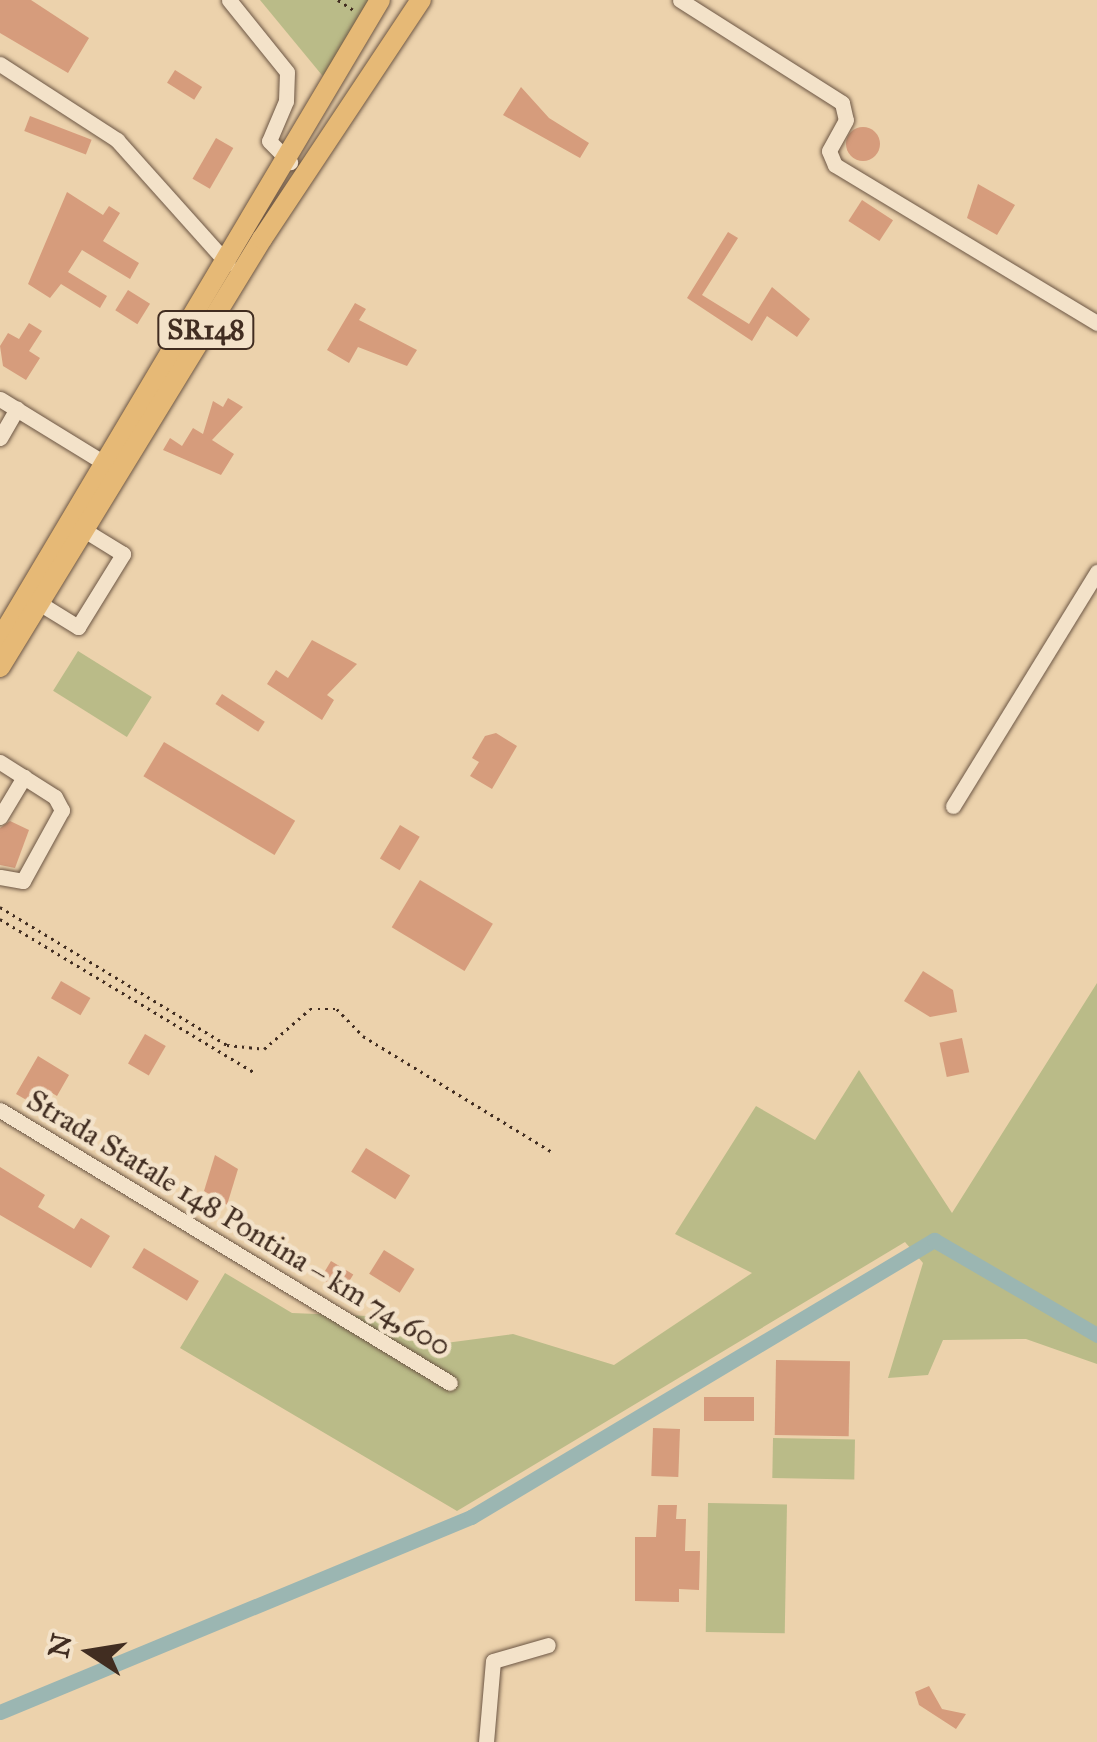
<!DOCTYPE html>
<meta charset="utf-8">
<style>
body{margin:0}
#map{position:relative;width:1097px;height:1742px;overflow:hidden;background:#ecd2ac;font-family:"IM FELL Great Primer",serif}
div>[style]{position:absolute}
.green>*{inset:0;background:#babb88;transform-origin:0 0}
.canal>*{height:15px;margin:-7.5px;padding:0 7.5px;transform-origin:7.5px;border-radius:7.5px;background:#9bb6b2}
.building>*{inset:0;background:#d69c7c;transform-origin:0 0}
.round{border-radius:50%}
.path>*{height:2.5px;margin-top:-1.25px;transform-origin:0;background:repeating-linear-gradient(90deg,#412d21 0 2.5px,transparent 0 7.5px)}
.roads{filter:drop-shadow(0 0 2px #6c5644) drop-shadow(0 0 2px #6c5644)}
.minor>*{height:15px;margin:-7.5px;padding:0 7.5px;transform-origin:7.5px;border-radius:7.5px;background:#f3e2c9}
.major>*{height:20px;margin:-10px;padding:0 10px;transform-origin:10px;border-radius:10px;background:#e6b976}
span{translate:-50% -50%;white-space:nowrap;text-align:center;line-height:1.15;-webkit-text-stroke:9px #f3e2c9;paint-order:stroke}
.shield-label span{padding:2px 8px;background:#f3e2c9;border:2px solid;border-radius:8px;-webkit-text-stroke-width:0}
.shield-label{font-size:28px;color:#412d21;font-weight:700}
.street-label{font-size:30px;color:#412d21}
.north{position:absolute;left:40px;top:1602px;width:100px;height:100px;-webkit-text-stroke:8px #f3e2c9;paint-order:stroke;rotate:282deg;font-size:28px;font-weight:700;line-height:40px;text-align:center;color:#412d21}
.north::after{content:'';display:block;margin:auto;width:35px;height:45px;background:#412d21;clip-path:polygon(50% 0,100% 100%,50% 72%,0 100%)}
</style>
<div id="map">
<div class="green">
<div style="clip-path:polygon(260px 0,369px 0,326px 80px)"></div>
<div style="left:78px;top:651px;width:87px;height:47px;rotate:32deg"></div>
<div style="clip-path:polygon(1097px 983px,1097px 1364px,1026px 1339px,943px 1340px,928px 1375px,888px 1378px,923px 1263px,905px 1242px,457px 1511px,180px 1348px,225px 1273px,292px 1313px,367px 1316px,423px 1346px,513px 1334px,614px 1365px,752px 1273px,675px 1234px,756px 1106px,815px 1140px,859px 1070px,952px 1213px)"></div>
<div style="left:773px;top:1438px;width:82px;height:40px;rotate:1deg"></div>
<div style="left:708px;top:1503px;width:79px;height:129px;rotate:1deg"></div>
</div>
<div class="canal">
<div style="left:0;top:1712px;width:510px;rotate:-22.49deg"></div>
<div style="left:471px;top:1517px;width:540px;rotate:-30.89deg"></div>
<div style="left:934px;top:1240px;width:189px;rotate:30.2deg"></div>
</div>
<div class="building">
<div style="clip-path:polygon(0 0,31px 0,89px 38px,68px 73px,0 33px)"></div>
<div style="left:175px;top:70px;width:32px;height:15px;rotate:32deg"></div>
<div style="clip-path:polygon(521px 87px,549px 118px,589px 143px,580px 158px,503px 115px)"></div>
<div style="left:30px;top:116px;width:66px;height:16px;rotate:21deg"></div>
<div class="round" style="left:846px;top:127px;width:34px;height:34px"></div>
<div style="left:216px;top:138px;width:20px;height:47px;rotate:30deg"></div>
<div style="clip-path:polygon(978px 184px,1015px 205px,997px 235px,967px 218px)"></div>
<div style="clip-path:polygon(67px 192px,103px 215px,109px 206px,120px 213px,103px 241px,139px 263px,130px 279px,82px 250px,68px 272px,107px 296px,100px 308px,61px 284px,50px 298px,28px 284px)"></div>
<div style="left:862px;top:200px;width:37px;height:25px;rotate:33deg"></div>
<div style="clip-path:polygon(728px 232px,738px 238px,702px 295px,749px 324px,772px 287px,810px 319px,797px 337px,767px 316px,752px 341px,687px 298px)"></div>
<div style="left:128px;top:290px;width:26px;height:24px;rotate:32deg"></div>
<div style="clip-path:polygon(355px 303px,366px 309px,359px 320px,417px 350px,407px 366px,358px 347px,349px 363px,327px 350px)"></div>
<div style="clip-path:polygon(29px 323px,42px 331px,29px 351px,40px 358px,26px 380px,3px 366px,0 346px,8px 333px,19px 339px)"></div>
<div style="clip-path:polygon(228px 398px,243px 407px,212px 440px,234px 454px,221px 475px,163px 450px,170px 438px,182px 446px,193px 428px,203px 434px,213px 401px,223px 407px)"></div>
<div style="clip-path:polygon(312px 640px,357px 664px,327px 695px,334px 700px,322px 720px,267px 684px,276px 670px,288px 678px)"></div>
<div style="left:222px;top:694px;width:51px;height:12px;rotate:33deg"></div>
<div style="clip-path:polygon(496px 733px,517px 746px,492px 789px,470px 776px,479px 762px,472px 758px,485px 736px)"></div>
<div style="left:164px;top:742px;width:153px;height:40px;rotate:31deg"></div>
<div style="clip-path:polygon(10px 821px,29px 830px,15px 868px,0 865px,0 828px)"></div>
<div style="left:400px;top:825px;width:23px;height:39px;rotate:31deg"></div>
<div style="left:420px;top:880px;width:85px;height:55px;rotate:31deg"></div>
<div style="clip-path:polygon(923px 971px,953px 990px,957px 1012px,930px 1017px,904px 1001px)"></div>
<div style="left:61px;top:981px;width:34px;height:20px;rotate:30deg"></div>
<div style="left:145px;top:1034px;width:24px;height:34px;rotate:30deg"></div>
<div style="left:962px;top:1038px;width:35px;height:23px;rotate:78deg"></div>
<div style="clip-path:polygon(38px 1056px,69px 1075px,57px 1096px,47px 1090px,37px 1106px,16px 1094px)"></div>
<div style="left:366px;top:1148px;width:52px;height:28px;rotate:32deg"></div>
<div style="clip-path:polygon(215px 1155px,238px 1169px,227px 1205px,204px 1191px)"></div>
<div style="clip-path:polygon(0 1167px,45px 1195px,38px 1207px,74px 1229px,81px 1218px,110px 1236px,91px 1268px,0 1215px)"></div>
<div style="left:144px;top:1248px;width:64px;height:23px;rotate:31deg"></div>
<div style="left:384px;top:1250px;width:36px;height:28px;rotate:32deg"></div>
<div style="left:331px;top:1261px;width:26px;height:20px;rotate:31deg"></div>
<div style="left:776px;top:1360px;width:74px;height:75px;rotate:1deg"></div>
<div style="left:754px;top:1397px;width:24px;height:50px;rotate:90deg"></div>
<div style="left:653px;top:1428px;width:27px;height:48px;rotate:2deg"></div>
<div style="clip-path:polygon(658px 1505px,677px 1505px,676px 1519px,686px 1519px,685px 1551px,700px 1551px,699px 1590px,679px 1589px,679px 1602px,635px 1601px,635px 1537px,656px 1537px)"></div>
<div style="clip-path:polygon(929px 1686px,942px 1709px,966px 1714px,956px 1729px,919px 1705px,915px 1692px)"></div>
</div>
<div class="path">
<div style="left:338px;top:0;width:20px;rotate:33deg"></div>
<div style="left:0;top:907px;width:266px;rotate:31.3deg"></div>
<div style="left:227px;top:1045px;width:37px;rotate:6deg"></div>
<div style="left:264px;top:1049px;width:61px;rotate:-41deg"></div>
<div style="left:310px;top:1009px;width:27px"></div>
<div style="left:337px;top:1009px;width:37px;rotate:46deg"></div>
<div style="left:363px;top:1036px;width:222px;rotate:31.5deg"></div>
<div style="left:0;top:919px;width:297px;rotate:31.1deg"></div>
</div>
<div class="roads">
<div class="minor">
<div style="left:229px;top:0;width:92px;rotate:51.1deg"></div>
<div style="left:287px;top:72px;width:29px;rotate:92deg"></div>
<div style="left:286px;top:101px;width:43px;rotate:113deg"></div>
<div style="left:269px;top:141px;width:30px;rotate:45deg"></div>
<div style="left:680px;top:0;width:192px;rotate:32.4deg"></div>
<div style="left:842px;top:103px;width:17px;rotate:77deg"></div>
<div style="left:846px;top:120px;width:35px;rotate:119deg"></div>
<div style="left:829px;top:151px;width:15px;rotate:67deg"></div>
<div style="left:835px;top:165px;width:306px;rotate:31.1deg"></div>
<div style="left:0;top:64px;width:140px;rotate:33deg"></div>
<div style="left:117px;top:140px;width:166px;rotate:48.2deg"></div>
<div style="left:0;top:399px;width:124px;rotate:31.5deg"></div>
<div style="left:0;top:438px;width:34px;rotate:-60deg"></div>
<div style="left:39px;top:603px;width:46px;rotate:31.6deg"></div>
<div style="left:78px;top:627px;width:86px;rotate:-58.3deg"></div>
<div style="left:123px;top:554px;width:46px;rotate:-148.4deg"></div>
<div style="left:0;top:762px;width:65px;rotate:32.5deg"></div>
<div style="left:55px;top:797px;width:15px;rotate:62deg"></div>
<div style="left:62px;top:810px;width:81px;rotate:118.8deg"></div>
<div style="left:23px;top:881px;width:23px;rotate:-170deg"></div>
<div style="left:953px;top:806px;width:275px;rotate:-58.4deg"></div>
<div style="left:0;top:817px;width:47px;rotate:-59deg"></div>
<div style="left:0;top:1110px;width:526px;rotate:31.24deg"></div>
<div style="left:486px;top:1742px;width:81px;rotate:-85.1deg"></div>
<div style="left:493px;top:1661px;width:57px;rotate:-16.2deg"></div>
</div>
<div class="major">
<div style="left:0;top:639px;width:743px;rotate:-59.26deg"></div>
<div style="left:0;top:667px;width:502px;rotate:-58.53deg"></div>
<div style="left:262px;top:239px;width:287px;rotate:-56.4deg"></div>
</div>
</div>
<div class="shield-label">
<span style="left:206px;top:330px">SR148</span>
</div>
<div class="street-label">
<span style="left:239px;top:1223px;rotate:31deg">Strada Statale 148 Pontina – km 74,600</span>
</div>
<div class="north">N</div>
</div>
